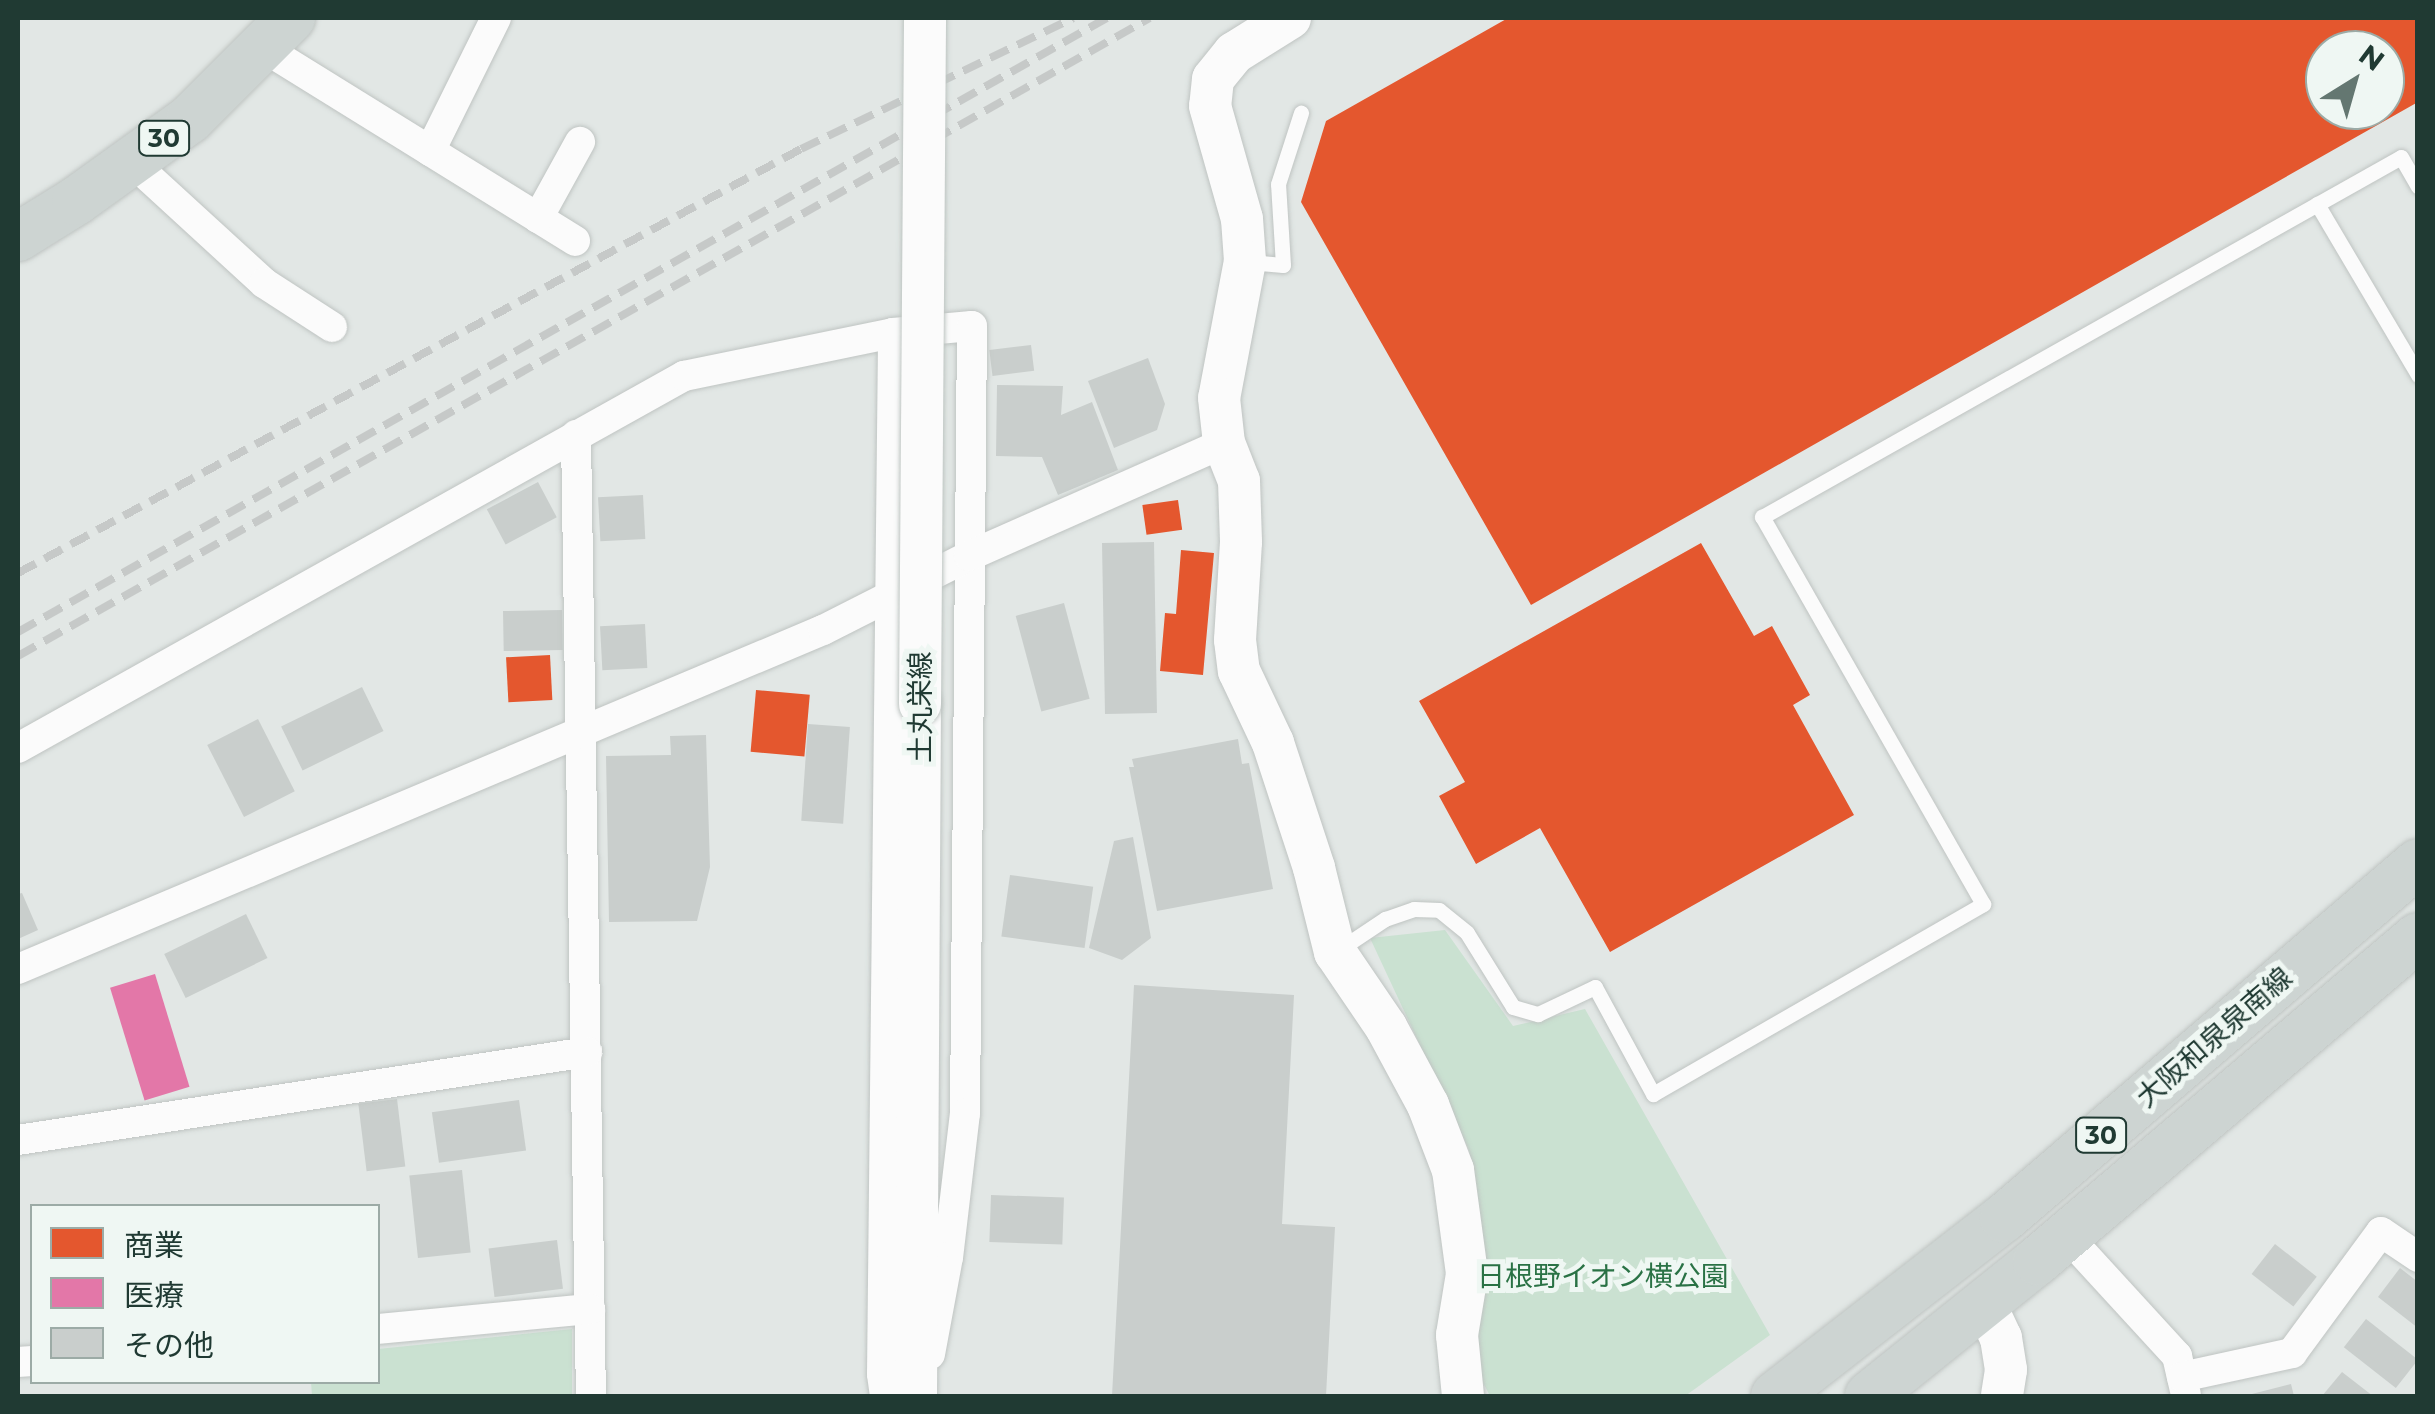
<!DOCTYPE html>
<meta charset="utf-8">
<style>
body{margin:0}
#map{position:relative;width:2435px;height:1414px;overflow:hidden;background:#e2e7e5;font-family:Montserrat,"Noto Sans JP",sans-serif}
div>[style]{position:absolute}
.green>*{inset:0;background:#cae1d1}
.shops>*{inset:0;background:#e4572e;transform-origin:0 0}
.health>*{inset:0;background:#e377a8;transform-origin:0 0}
.building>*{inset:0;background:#c9cecc;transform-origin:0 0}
.roads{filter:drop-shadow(0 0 2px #bfc4c2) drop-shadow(0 0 2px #bfc4c2)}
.lane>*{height:15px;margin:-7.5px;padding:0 7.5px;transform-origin:7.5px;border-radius:7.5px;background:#fbfbfb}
.street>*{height:30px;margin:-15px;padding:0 15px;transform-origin:15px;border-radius:15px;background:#fbfbfb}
.secondary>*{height:42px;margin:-21px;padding:0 21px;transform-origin:21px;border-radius:21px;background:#fbfbfb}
.primary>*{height:48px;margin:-24px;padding:0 24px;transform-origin:24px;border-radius:24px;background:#cdd4d2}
.rail>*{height:8px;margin-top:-4px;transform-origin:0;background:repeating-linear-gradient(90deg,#c6c9c8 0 20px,transparent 0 30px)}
.bridges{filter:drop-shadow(0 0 2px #bec5c2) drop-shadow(0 0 2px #bec5c2)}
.secondary-bridge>*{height:42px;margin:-21px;padding:0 21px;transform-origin:21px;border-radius:21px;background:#fbfbfb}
span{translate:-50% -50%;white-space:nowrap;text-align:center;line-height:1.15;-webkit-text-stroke:10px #eff7f3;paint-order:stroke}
.shield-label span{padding:2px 8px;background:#eff7f3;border:2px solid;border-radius:8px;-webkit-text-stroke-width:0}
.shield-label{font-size:25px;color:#203a33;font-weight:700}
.street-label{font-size:28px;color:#203a33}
.park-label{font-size:28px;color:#2a7245}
.frame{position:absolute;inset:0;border:20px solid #203a33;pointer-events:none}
.legend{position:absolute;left:30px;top:1204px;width:350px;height:180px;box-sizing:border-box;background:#eff7f3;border:2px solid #9caba6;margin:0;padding:12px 18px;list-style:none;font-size:30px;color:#203a33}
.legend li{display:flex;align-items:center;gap:20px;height:50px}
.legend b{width:50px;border:2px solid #9caba6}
.north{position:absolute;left:2305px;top:30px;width:100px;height:100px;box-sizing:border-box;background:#eff7f3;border:2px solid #9caba6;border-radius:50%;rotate:37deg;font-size:28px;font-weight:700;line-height:40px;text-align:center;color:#203a33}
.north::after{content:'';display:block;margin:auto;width:35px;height:45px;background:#647771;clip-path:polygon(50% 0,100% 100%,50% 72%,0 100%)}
</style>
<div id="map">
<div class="green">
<div style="clip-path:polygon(1445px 930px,1513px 1026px,1585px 1009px,1770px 1335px,1685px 1396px,1490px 1396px,1470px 1358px,1486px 1274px,1469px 1150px,1370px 938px)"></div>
<div style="clip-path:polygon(572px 1329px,572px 1396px,312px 1396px,311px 1382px,378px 1382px,378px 1349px)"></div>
</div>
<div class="shops">
<div style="clip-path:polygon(evenodd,1508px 18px,2418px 18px,2418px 102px,1531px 605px,1301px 202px,1326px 121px,1508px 18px,2325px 50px,2385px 50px,2385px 110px,2325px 110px,2325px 50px)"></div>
<div style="left:1178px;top:500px;width:30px;height:36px;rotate:82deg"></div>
<div style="clip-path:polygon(1701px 543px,1754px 636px,1772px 626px,1810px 695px,1793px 705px,1854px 815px,1610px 952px,1540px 828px,1476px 864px,1439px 796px,1465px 782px,1419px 701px)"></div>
<div style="clip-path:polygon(1181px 550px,1214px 553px,1203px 675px,1160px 671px,1165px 613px,1176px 614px)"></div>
<div style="left:550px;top:655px;width:45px;height:44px;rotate:87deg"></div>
<div style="left:756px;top:690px;width:54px;height:62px;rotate:5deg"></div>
</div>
<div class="health">
<div style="left:155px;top:974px;width:118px;height:47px;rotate:73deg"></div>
</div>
<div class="building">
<div style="left:1031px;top:345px;width:26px;height:42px;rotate:83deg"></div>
<div style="clip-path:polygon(1148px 358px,1165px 404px,1157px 430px,1114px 448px,1088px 381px)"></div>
<div style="clip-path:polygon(997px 385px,1063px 386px,1061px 415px,1092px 402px,1118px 470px,1058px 495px,1042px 457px,996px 456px)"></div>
<div style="left:538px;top:482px;width:40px;height:58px;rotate:62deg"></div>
<div style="left:643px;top:495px;width:44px;height:45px;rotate:87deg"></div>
<div style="left:1154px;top:542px;width:171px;height:52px;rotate:89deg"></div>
<div style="left:1064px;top:603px;width:99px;height:50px;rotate:75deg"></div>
<div style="left:562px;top:610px;width:40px;height:59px;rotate:89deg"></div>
<div style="left:645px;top:624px;width:44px;height:45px;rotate:87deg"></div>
<div style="left:362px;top:687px;width:49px;height:90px;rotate:64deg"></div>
<div style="left:258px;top:719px;width:81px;height:57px;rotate:63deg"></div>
<div style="left:808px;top:724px;width:42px;height:97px;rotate:4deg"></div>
<div style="clip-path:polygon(706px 735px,710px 867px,697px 921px,609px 922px,606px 756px,671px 755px,670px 736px)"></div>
<div style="clip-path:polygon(1238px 739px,1242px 764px,1249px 763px,1273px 889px,1157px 911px,1129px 767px,1134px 767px,1132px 759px)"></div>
<div style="clip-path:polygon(1133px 837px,1151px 938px,1122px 960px,1089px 948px,1114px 841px)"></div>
<div style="left:1010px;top:875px;width:84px;height:62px;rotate:8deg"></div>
<div style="clip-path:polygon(22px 893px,38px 930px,18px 939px,18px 894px)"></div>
<div style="left:246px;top:914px;width:49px;height:91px;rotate:64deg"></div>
<div style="clip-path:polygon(1134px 985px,1294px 995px,1282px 1224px,1335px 1227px,1326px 1396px,1112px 1396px)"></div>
<div style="left:397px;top:1099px;width:68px;height:39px;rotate:83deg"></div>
<div style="left:519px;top:1100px;width:51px;height:88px;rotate:82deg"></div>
<div style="left:462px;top:1170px;width:83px;height:53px;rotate:84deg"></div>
<div style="left:991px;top:1195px;width:73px;height:47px;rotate:2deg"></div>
<div style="left:557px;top:1240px;width:49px;height:69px;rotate:83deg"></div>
<div style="left:2275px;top:1244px;width:53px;height:38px;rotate:38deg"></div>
<div style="clip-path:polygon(2400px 1268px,2418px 1282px,2418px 1328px,2378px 1297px)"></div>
<div style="left:2366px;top:1319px;width:66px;height:36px;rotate:38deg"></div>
<div style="clip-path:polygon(2342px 1372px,2373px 1396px,2322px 1396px)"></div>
<div style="clip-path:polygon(2291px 1384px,2294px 1396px,2248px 1396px,2248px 1395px)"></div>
</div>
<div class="roads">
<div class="lane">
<div style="left:2317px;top:204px;width:199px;rotate:59.4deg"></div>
<div style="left:1249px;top:262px;width:34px;rotate:5deg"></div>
<div style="left:1283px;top:265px;width:81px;rotate:-93.5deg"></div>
<div style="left:1278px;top:184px;width:75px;rotate:-72.1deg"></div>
<div style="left:1337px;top:951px;width:58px;rotate:-33.7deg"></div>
<div style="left:1385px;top:919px;width:31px;rotate:-19deg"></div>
<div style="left:1414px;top:909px;width:25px;rotate:2deg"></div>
<div style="left:1439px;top:910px;width:36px;rotate:39deg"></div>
<div style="left:1467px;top:933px;width:87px;rotate:58.1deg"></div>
<div style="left:1513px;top:1007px;width:26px;rotate:16deg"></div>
<div style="left:1538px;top:1014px;width:63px;rotate:-25.3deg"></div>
<div style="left:1595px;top:987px;width:122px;rotate:61.5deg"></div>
<div style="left:1653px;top:1094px;width:381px;rotate:-29.9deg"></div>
<div style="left:1983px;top:904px;width:446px;rotate:-119.7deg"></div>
<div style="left:1762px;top:517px;width:733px;rotate:-29.4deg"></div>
<div style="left:2401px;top:157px;width:34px;rotate:60deg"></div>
</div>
<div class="street">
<div style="left:264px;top:48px;width:366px;rotate:31.8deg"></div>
<div style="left:430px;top:151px;width:148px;rotate:-63.6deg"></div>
<div style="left:132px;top:162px;width:179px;rotate:42.5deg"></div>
<div style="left:264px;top:283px;width:81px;rotate:32.9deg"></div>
<div style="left:538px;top:218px;width:87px;rotate:-61.1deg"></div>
<div style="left:576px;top:435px;width:961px;rotate:89.11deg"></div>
<div style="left:18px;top:748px;width:763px;rotate:-29.19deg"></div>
<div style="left:684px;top:376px;width:213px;rotate:-11.6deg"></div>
<div style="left:893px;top:333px;width:79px;rotate:-5.1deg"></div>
<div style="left:972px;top:326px;width:787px;rotate:90.51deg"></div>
<div style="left:965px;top:1113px;width:145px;rotate:96.7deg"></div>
<div style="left:948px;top:1257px;width:99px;rotate:100.5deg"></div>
<div style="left:18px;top:969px;width:873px;rotate:-22.84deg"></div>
<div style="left:823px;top:630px;width:164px;rotate:-26.9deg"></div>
<div style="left:969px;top:556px;width:279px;rotate:-23.9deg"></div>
<div style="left:18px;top:1140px;width:576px;rotate:-8.79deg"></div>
<div style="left:2067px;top:1236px;width:163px;rotate:47.5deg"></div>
<div style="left:2177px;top:1356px;width:39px;rotate:77deg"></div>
<div style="left:378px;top:1329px;width:213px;rotate:-5.4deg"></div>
<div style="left:18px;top:1362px;width:14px;rotate:-4deg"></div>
<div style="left:2182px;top:1377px;width:113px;rotate:-12.3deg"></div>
<div style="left:2292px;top:1353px;width:150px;rotate:-53.7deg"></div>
<div style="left:2381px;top:1232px;width:45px;rotate:34deg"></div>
<div style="left:885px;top:1396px;width:22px;rotate:-98deg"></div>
<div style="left:882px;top:1374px;width:1041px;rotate:-89.39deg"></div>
</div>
<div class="secondary">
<div style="left:1290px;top:18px;width:66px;rotate:148deg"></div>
<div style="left:1234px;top:53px;width:33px;rotate:129deg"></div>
<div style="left:1213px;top:79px;width:27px;rotate:96deg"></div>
<div style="left:1210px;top:106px;width:117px;rotate:74.2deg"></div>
<div style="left:1242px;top:219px;width:42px;rotate:85.9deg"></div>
<div style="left:1245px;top:261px;width:139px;rotate:100.7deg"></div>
<div style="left:1219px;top:398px;width:45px;rotate:83.7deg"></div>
<div style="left:1224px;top:443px;width:41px;rotate:68.5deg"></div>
<div style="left:1239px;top:481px;width:61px;rotate:88.1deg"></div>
<div style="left:1241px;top:542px;width:98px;rotate:93.5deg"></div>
<div style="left:1235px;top:640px;width:31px;rotate:83deg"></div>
<div style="left:1239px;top:671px;width:80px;rotate:64.7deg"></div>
<div style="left:1273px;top:743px;width:132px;rotate:71.8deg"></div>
<div style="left:1314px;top:868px;width:87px;rotate:76deg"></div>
<div style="left:1335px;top:952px;width:91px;rotate:55.8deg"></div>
<div style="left:1386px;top:1027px;width:89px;rotate:61.7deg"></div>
<div style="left:1428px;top:1105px;width:70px;rotate:69deg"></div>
<div style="left:1453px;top:1170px;width:105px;rotate:82.3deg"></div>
<div style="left:1467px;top:1274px;width:62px;rotate:99.3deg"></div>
<div style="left:1457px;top:1335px;width:61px;rotate:84.4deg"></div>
<div style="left:1985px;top:1304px;width:38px;rotate:65deg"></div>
<div style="left:2001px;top:1338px;width:32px;rotate:81deg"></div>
<div style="left:2006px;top:1370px;width:26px;rotate:99deg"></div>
<div style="left:916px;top:1396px;width:692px;rotate:-89.67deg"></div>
</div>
<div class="primary">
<div style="left:18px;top:237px;width:68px;rotate:-31.8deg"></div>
<div style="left:76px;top:201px;width:140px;rotate:-35.7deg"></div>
<div style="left:190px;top:119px;width:143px;rotate:-45deg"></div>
<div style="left:1775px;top:1396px;width:290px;rotate:-37.9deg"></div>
<div style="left:2004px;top:1218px;width:545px;rotate:-40.61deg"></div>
<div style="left:1869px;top:1396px;width:216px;rotate:-38.8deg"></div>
<div style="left:2037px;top:1261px;width:500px;rotate:-40.38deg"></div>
</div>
</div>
<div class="rail">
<div style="left:18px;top:573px;width:890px;rotate:-28.44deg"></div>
<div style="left:801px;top:149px;width:302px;rotate:-25.7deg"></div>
<div style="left:18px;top:632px;width:1250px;rotate:-29.42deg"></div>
<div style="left:18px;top:656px;width:1299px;rotate:-29.41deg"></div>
</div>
<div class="bridges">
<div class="secondary-bridge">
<div style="left:920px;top:704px;width:686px;rotate:-89.58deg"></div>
</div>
</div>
<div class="shield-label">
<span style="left:164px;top:138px">30</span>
<span style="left:2101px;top:1135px">30</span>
</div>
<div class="street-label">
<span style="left:920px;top:707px;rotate:-90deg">土丸栄線</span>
<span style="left:2214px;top:1037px;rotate:-41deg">大阪和泉泉南線</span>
</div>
<div class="park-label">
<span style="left:1603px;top:1276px">日根野イオン横公園</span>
</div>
<div class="frame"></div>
<ul class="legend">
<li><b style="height:28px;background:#e4572e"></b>商業</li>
<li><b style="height:28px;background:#e377a8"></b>医療</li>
<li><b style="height:28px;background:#c9cecc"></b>その他</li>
</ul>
<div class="north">N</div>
</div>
